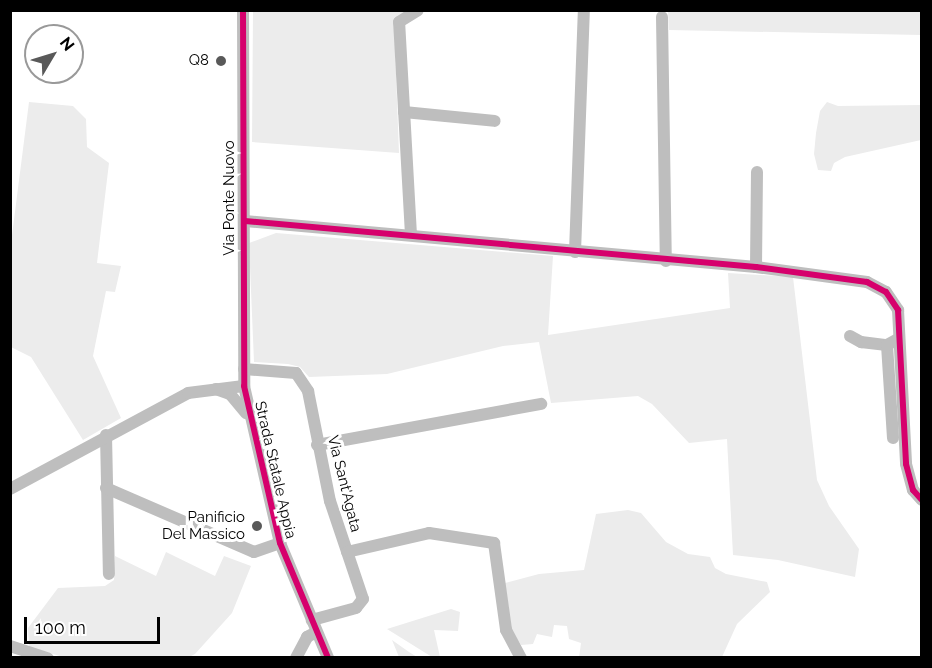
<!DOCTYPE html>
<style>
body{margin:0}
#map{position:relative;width:932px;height:668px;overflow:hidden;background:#fff;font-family:Raleway,sans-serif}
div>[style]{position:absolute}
.green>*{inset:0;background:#ececec}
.minor>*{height:12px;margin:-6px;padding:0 6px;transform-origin:6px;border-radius:6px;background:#bebebe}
.cycleway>*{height:6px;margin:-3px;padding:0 3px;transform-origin:3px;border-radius:3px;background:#d6006c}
.dots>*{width:16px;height:16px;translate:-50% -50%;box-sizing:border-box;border:3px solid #fff;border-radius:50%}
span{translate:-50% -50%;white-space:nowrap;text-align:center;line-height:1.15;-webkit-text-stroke:6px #fff;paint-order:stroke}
.poi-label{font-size:15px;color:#000}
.right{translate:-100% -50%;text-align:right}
.street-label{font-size:15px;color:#000}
.frame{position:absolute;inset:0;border:12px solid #000;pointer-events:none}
.north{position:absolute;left:24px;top:24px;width:60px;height:60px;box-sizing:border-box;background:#fff;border:2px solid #999;border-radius:50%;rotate:52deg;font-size:16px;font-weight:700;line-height:24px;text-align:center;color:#000}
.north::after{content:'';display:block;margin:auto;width:21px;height:27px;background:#595959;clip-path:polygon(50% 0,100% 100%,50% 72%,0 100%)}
.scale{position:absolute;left:24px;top:617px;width:136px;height:27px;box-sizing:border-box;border:3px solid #000;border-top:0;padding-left:8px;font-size:18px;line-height:21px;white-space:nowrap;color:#000;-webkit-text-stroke:4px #fff;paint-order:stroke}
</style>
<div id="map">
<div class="green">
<div style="clip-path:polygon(253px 11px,406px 11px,394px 22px,399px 153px,252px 142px)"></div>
<div style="clip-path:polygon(668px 11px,921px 11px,921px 35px,669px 30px)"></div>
<div style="clip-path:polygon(29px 102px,73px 106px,86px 119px,87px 147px,109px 163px,97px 263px,121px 266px,115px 292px,106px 291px,93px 356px,121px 418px,83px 440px,31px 357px,11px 347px,11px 243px)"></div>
<div style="clip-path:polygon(827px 102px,838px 106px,921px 105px,921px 140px,845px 157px,834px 163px,831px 171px,818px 170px,814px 154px,816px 133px,820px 111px)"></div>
<div style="clip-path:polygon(276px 233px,553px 256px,548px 335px,730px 308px,728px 273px,793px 277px,817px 480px,829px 506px,859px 549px,855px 577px,778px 560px,733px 555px,727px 439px,689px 443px,652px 404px,638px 396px,551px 403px,539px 342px,503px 346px,387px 374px,309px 377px,300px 367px,288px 364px,254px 362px,249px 243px)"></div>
<div style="clip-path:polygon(628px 510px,641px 513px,666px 542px,688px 554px,710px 557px,715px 568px,726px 574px,767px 582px,770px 592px,737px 624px,722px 657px,579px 658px,581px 643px,569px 639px,567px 626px,554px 625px,552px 637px,537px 634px,533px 644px,521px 645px,511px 629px,505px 583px,539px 574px,584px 570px,596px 514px)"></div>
<div style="clip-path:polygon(166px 552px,215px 576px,224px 556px,251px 566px,232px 613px,195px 654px,189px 657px,63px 657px,29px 647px,28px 628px,58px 588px,105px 586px,114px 580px,115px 556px,156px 576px)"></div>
<div style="clip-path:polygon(451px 609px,460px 612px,458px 631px,434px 630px,440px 657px,432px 657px,387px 629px)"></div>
<div style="clip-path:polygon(392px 640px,409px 652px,417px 657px,399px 657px)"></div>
</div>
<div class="minor">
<div style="left:243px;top:10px;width:376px;rotate:89.8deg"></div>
<div style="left:244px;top:386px;width:161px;rotate:77.1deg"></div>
<div style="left:280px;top:543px;width:125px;rotate:67.3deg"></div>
<div style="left:662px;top:17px;width:244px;rotate:89.1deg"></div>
<div style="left:404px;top:112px;width:91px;rotate:5.6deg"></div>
<div style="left:245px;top:221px;width:513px;rotate:5.14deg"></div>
<div style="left:756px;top:267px;width:112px;rotate:7.7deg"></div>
<div style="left:867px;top:282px;width:21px;rotate:28deg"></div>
<div style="left:886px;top:292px;width:22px;rotate:56deg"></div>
<div style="left:898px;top:310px;width:154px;rotate:87deg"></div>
<div style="left:906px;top:464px;width:27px;rotate:75deg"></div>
<div style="left:913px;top:490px;width:13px;rotate:48deg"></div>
<div style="left:411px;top:235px;width:213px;rotate:-93.2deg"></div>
<div style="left:399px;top:22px;width:22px;rotate:-32deg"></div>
<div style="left:575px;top:252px;width:242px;rotate:-87.9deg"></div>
<div style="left:756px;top:267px;width:95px;rotate:-89.4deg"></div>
<div style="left:850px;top:336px;width:13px;rotate:29deg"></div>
<div style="left:861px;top:342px;width:26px;rotate:7deg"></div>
<div style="left:244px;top:369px;width:52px;rotate:4.4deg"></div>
<div style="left:296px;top:373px;width:22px;rotate:56deg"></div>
<div style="left:308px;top:391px;width:112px;rotate:78.7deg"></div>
<div style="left:330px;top:501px;width:103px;rotate:71.4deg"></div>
<div style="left:363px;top:599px;width:11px;rotate:128deg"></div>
<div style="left:356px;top:608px;width:46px;rotate:164.7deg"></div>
<div style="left:216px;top:389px;width:15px;rotate:20deg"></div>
<div style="left:230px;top:394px;width:25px;rotate:50deg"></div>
<div style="left:106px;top:435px;width:139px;rotate:88.8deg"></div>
<div style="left:893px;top:438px;width:93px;rotate:-93.7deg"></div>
<div style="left:887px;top:345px;width:13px;rotate:-29deg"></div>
<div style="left:317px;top:445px;width:228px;rotate:-10.4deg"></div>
<div style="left:106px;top:488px;width:161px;rotate:23.4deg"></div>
<div style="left:254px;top:552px;width:28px;rotate:-19deg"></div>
<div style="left:10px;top:489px;width:202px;rotate:-28.3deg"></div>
<div style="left:188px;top:393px;width:56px;rotate:-7.1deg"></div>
<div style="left:347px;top:552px;width:84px;rotate:-13deg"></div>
<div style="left:429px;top:533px;width:66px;rotate:8.7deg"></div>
<div style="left:494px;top:543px;width:88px;rotate:82.1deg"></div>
<div style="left:506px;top:630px;width:32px;rotate:62deg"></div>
<div style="left:10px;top:646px;width:40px;rotate:18deg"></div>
<div style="left:296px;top:658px;width:24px;rotate:-62deg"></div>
<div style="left:307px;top:637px;width:10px;rotate:-29deg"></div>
</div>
<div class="cycleway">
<div style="left:243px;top:10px;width:376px;rotate:89.8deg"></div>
<div style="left:244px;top:386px;width:161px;rotate:77.1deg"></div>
<div style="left:280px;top:543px;width:125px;rotate:67.3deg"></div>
<div style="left:245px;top:221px;width:513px;rotate:5.14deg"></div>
<div style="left:756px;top:267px;width:112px;rotate:7.7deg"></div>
<div style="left:867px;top:282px;width:21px;rotate:28deg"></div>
<div style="left:886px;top:292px;width:22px;rotate:56deg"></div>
<div style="left:898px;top:310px;width:154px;rotate:87deg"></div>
<div style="left:906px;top:464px;width:27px;rotate:75deg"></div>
<div style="left:913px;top:490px;width:13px;rotate:48deg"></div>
</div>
<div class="dots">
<div style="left:221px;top:61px;background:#595959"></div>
<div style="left:257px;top:526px;background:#595959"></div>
</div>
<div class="poi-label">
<span class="right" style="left:209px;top:61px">Q8</span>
<span class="right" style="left:245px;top:526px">Panificio<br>Del Massico</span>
</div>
<div class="street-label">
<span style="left:230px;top:198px;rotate:-90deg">Via Ponte Nuovo</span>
<span style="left:275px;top:470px;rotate:77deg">Strada Statale Appia</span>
<span style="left:344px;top:484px;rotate:76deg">Via Sant'Agata</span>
</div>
<div class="frame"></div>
<div class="north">N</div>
<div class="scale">100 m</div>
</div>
